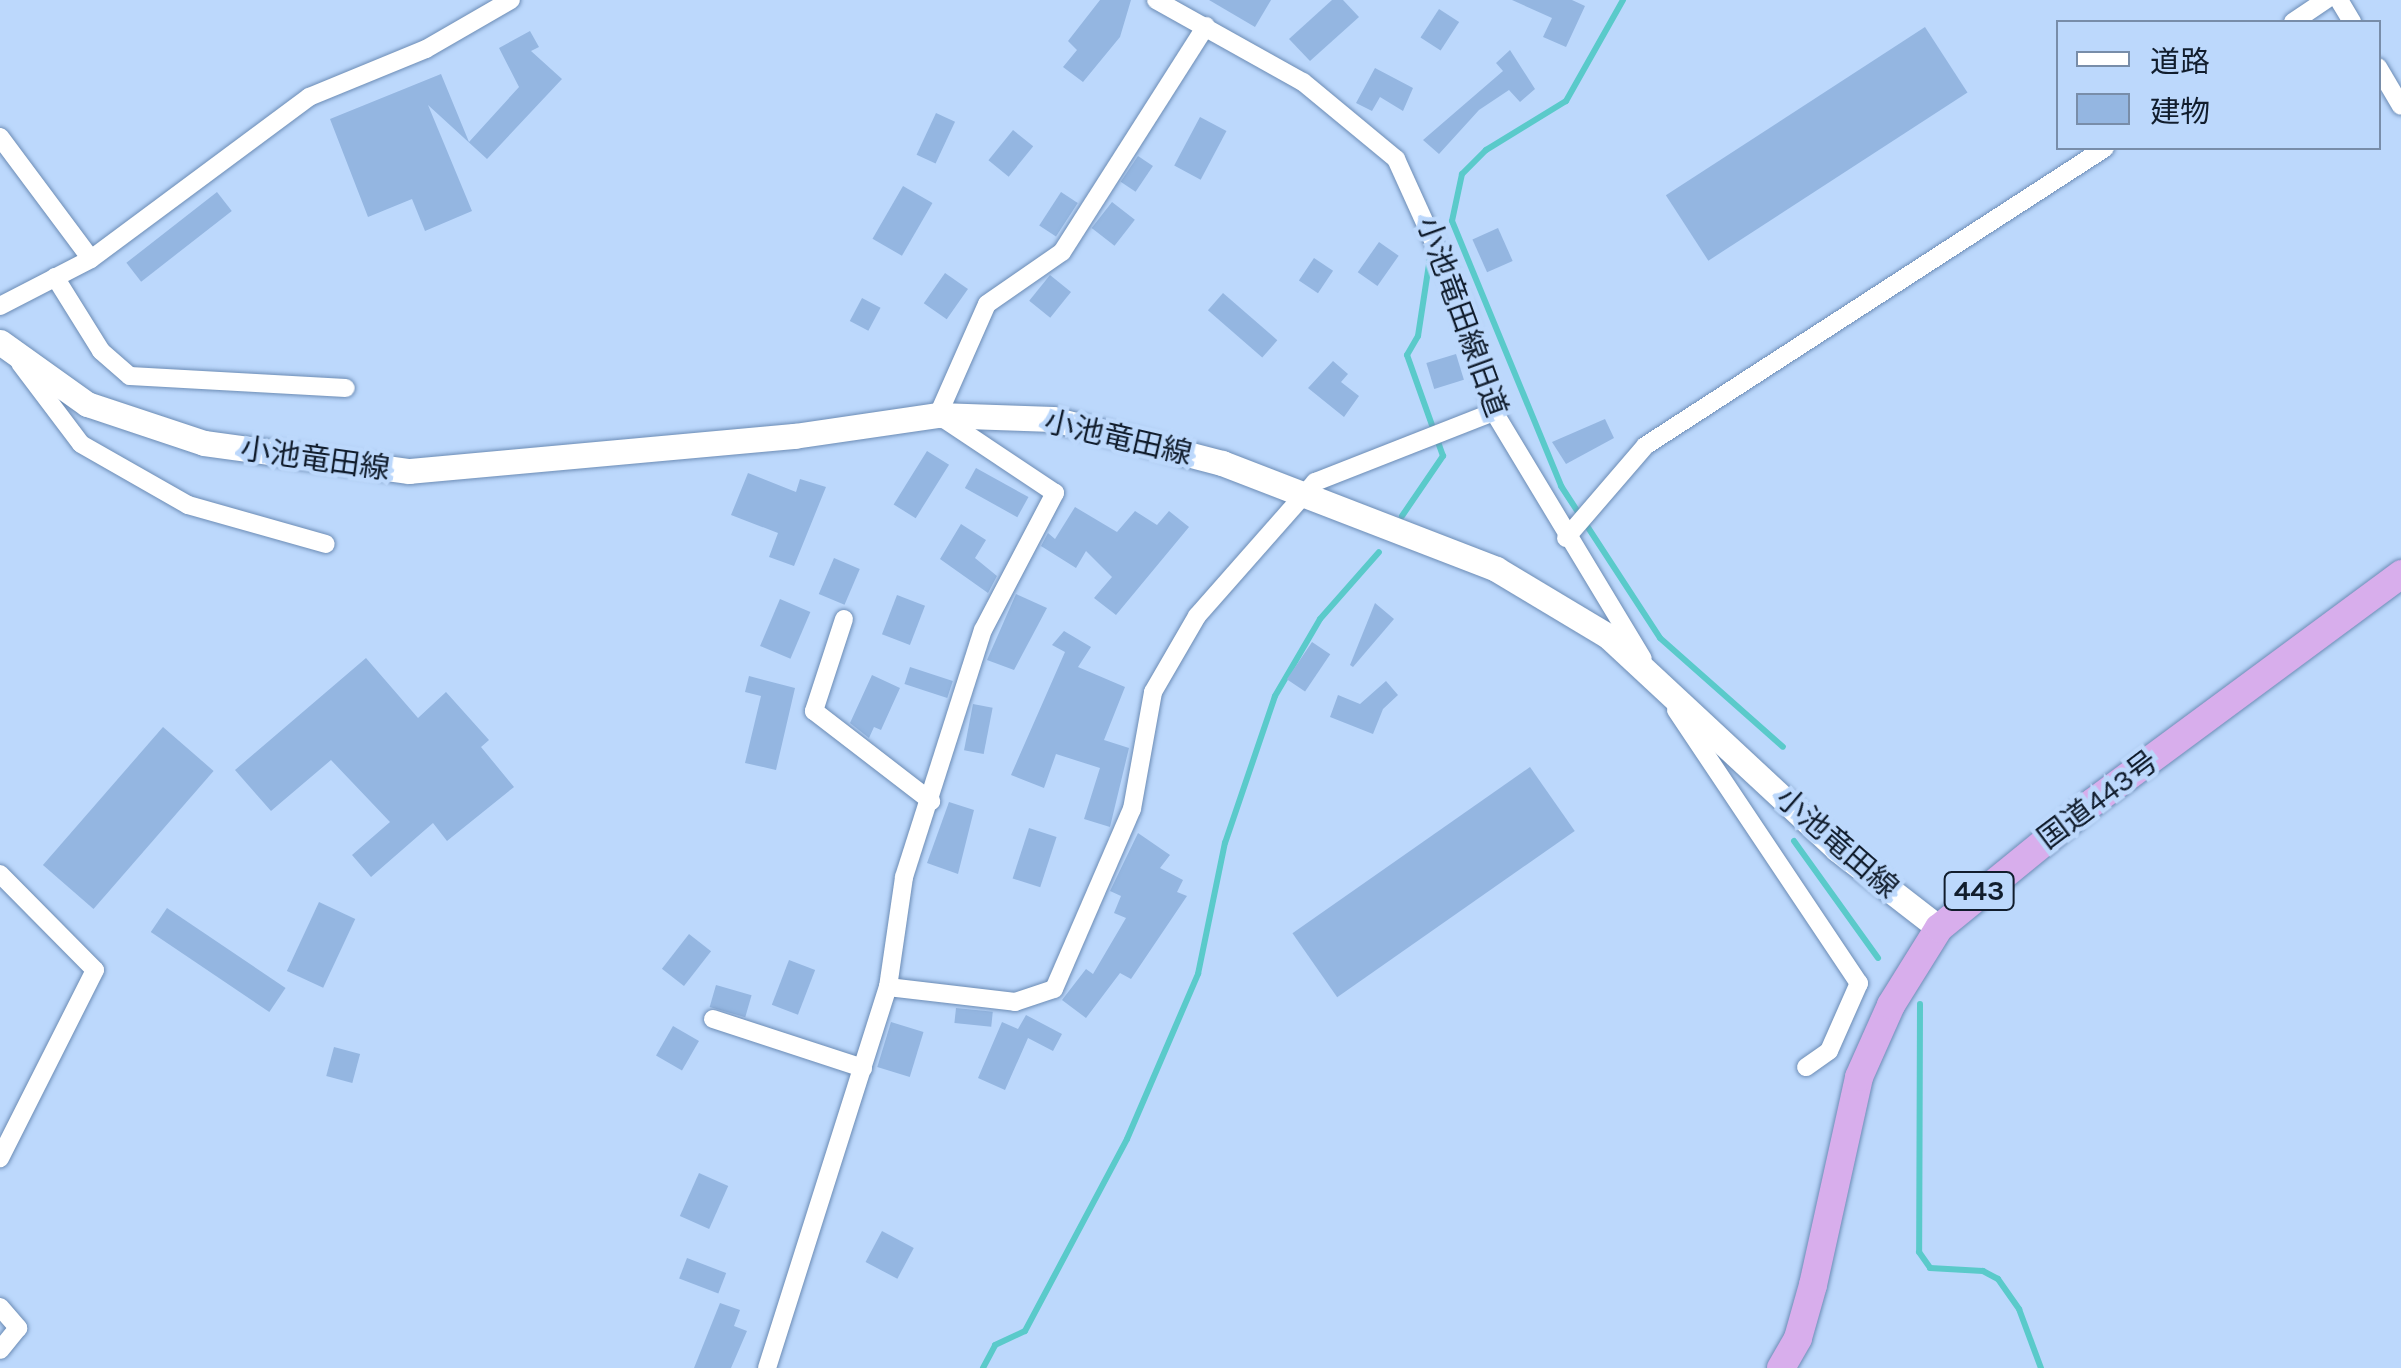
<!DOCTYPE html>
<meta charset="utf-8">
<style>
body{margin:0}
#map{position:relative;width:2401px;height:1368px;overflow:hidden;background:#bcd8fc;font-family:Karla,"Noto Sans JP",sans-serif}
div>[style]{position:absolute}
.stream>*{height:6px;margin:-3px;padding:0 3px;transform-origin:3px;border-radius:3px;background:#5acaca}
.building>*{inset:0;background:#94b6e1;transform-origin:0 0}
.roads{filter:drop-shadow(0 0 2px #6c8cb5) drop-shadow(0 0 2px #6c8cb5)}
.minor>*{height:18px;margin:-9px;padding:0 9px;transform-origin:9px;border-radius:9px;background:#fff}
.secondary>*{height:25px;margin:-12.5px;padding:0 12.5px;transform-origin:12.5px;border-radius:12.5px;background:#fff}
.trunk>*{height:28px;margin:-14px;padding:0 14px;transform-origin:14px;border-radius:14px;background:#d8aeec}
span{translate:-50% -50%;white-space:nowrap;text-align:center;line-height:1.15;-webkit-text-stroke:9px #bcd8fc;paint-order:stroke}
.shield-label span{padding:2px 8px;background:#bcd8fc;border:2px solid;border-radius:8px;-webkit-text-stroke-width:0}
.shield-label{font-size:28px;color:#111d2d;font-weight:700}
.street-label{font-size:30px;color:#111d2d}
.legend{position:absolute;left:2056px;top:20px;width:325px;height:130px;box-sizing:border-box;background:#bcd8fc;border:2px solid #788da9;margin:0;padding:12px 18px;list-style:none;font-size:30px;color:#111d2d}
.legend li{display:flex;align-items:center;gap:20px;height:50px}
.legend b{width:50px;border:2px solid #788da9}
</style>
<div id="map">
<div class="stream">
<div style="left:1623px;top:0;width:116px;rotate:119.4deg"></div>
<div style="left:1566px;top:101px;width:94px;rotate:148.5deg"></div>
<div style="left:1486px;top:150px;width:34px;rotate:135deg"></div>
<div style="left:1462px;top:174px;width:48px;rotate:102deg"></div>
<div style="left:1452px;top:221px;width:287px;rotate:67.6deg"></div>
<div style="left:1561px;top:486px;width:181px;rotate:56.9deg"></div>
<div style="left:1660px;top:638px;width:164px;rotate:41.5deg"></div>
<div style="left:1402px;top:516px;width:73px;rotate:-55.7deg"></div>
<div style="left:1443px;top:456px;width:107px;rotate:-109.6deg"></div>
<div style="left:1407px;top:355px;width:22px;rotate:-60deg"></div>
<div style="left:1418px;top:336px;width:86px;rotate:-81.3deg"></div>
<div style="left:1794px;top:841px;width:144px;rotate:54.3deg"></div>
<div style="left:1920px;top:1004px;width:248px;rotate:90.2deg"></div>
<div style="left:1919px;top:1252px;width:19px;rotate:55deg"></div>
<div style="left:1930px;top:1268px;width:53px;rotate:3.2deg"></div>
<div style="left:1983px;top:1271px;width:17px;rotate:28deg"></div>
<div style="left:1998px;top:1279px;width:37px;rotate:55deg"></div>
<div style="left:2019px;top:1309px;width:63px;rotate:69.6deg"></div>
<div style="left:983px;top:1368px;width:26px;rotate:-62deg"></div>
<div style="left:995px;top:1345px;width:33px;rotate:-25deg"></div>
<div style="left:1025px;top:1331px;width:217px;rotate:-62deg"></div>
<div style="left:1127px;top:1139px;width:180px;rotate:-66.7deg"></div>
<div style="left:1198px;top:974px;width:134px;rotate:-78.4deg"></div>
<div style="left:1225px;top:843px;width:155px;rotate:-71.2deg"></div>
<div style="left:1275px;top:696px;width:89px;rotate:-59.7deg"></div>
<div style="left:1320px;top:619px;width:89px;rotate:-48.6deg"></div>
</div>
<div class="building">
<div style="clip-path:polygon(1100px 0,1131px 0,1120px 37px,1083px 82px,1063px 67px,1077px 50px,1068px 41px)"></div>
<div style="clip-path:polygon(1209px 0,1271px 0,1255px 27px)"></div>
<div style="clip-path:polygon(1332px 0,1343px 0,1359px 17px,1310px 61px,1289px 39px)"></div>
<div style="clip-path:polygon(1512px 0,1572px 0,1585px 6px,1566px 47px,1543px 37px,1552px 18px)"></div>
<div style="left:1439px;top:9px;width:24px;height:34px;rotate:33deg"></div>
<div style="left:1925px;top:27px;width:78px;height:309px;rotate:57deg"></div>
<div style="clip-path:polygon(530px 31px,539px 47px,531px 51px,562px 79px,487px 159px,428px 105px,472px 211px,425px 231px,412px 199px,368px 217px,330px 119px,441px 74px,469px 142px,519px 87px,499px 48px)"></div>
<div style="clip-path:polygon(1510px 50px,1535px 89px,1520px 102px,1509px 90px,1479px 110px,1439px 154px,1423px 140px,1503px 71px,1496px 63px)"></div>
<div style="clip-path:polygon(1375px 68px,1413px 88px,1403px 111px,1380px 97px,1372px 111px,1356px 103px)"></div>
<div style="left:936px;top:113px;width:21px;height:46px;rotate:25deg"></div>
<div style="left:1200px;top:117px;width:30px;height:55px;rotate:28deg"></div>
<div style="left:1013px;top:130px;width:26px;height:39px;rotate:39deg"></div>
<div style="left:1138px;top:156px;width:18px;height:31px;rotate:34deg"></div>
<div style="left:903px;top:186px;width:34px;height:61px;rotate:30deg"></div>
<div style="left:217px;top:192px;width:24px;height:115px;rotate:52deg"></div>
<div style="left:1061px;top:192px;width:20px;height:40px;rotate:33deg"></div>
<div style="left:1112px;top:202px;width:29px;height:33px;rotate:38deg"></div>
<div style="left:1498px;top:228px;width:36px;height:28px;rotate:66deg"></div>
<div style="left:1379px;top:242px;width:24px;height:37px;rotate:35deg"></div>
<div style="left:1314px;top:258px;width:23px;height:27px;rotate:34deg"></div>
<div style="left:945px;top:273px;width:28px;height:37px;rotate:35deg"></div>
<div style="left:1050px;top:275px;width:27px;height:33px;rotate:39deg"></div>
<div style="left:1223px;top:293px;width:72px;height:23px;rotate:41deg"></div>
<div style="left:862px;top:298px;width:21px;height:26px;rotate:28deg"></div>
<div style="left:1456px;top:354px;width:27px;height:31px;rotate:73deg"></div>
<div style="clip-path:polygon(1333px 361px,1348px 374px,1341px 382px,1359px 396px,1344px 417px,1308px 388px)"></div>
<div style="clip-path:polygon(1605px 419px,1614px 438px,1566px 464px,1552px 442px)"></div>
<div style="left:927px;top:451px;width:26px;height:63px;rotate:32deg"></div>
<div style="left:976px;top:468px;width:60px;height:23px;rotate:29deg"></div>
<div style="clip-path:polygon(748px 473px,796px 492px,800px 479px,826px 487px,794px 566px,769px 557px,778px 533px,731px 515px)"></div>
<div style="clip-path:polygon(1075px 507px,1117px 532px,1135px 511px,1157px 525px,1169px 511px,1189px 527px,1116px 615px,1094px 598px,1112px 577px,1086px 551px,1076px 568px,1041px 546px,1048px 533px,1055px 539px)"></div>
<div style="clip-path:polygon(961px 524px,986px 540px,975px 558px,997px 576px,988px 593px,940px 559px)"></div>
<div style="left:834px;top:558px;width:28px;height:39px;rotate:23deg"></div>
<div style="clip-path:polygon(1016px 594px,1047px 608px,1014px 670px,987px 660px)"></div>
<div style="left:897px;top:595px;width:30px;height:42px;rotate:21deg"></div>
<div style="left:780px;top:599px;width:33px;height:51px;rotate:23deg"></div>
<div style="clip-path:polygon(1375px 603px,1394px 619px,1353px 667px,1350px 665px)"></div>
<div style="clip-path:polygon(1064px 631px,1091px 647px,1078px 667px,1125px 687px,1104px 740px,1129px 748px,1110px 827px,1084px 819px,1100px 768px,1056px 754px,1044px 788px,1011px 775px,1065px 652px,1052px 645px)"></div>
<div style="left:1312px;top:642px;width:22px;height:45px;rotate:34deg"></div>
<div style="clip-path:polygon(366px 658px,418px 718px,446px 692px,489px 740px,481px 747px,514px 787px,447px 841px,433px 823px,371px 877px,352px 855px,390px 822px,331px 760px,271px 811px,235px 770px)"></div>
<div style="left:910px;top:667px;width:45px;height:18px;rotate:18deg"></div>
<div style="clip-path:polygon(872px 675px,900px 688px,881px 730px,874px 727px,869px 738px,850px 723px)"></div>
<div style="clip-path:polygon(749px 676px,795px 688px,776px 770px,745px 763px,761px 696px,745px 692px)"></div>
<div style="clip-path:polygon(1386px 681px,1398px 695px,1383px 709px,1373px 734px,1330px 717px,1338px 695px,1360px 704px)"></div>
<div style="left:973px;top:704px;width:20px;height:47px;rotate:11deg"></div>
<div style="left:163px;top:727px;width:67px;height:183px;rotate:41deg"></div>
<div style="left:1530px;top:767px;width:78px;height:290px;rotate:55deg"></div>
<div style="clip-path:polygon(949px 802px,974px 810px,958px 874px,927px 863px)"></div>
<div style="left:1029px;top:828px;width:29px;height:53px;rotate:18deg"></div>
<div style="clip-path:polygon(1138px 833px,1170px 855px,1160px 868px,1183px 880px,1177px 892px,1187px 896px,1131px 979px,1120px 973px,1086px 1018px,1062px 1000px,1086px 969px,1093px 974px,1126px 918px,1114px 913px,1121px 896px,1110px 891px)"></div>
<div style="left:319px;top:902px;width:40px;height:76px;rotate:25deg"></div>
<div style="left:167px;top:908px;width:143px;height:29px;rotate:34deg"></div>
<div style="left:689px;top:934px;width:28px;height:44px;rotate:38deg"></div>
<div style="left:789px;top:960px;width:28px;height:48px;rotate:21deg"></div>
<div style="left:716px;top:985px;width:37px;height:23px;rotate:16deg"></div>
<div style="left:956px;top:1008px;width:37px;height:15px;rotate:6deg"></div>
<div style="clip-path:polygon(1026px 1015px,1062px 1034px,1053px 1051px,1028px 1038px,1005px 1090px,978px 1078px,1002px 1022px,1018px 1029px)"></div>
<div style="left:891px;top:1022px;width:34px;height:47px;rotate:17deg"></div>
<div style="left:673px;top:1026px;width:30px;height:34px;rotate:30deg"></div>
<div style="left:334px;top:1047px;width:27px;height:30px;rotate:15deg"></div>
<div style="left:699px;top:1173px;width:32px;height:47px;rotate:24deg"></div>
<div style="left:882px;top:1231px;width:36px;height:35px;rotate:28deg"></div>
<div style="left:687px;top:1258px;width:42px;height:22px;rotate:21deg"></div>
<div style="clip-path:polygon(720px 1303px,740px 1310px,734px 1326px,747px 1331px,731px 1368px,694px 1368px)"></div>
</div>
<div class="roads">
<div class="minor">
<div style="left:1156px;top:0;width:168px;rotate:29.2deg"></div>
<div style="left:1303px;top:82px;width:121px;rotate:39.6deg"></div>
<div style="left:1396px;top:159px;width:165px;rotate:65.6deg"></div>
<div style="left:1464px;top:309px;width:107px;rotate:73.8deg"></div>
<div style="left:1494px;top:412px;width:288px;rotate:58.9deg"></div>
<div style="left:2339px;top:0;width:26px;rotate:59deg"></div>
<div style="left:2293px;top:22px;width:40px;rotate:-34deg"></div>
<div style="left:2378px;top:67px;width:45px;rotate:59.5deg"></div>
<div style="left:0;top:137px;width:152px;rotate:53.3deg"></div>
<div style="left:55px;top:277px;width:87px;rotate:58.1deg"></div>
<div style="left:101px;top:351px;width:38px;rotate:41deg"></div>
<div style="left:130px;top:376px;width:216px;rotate:3.2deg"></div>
<div style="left:0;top:306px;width:102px;rotate:-27.3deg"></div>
<div style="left:91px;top:259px;width:272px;rotate:-36.6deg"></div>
<div style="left:309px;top:97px;width:126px;rotate:-22.3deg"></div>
<div style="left:426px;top:49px;width:98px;rotate:-30deg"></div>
<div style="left:20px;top:363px;width:101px;rotate:53deg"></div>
<div style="left:81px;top:444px;width:123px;rotate:29.7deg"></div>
<div style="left:188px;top:505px;width:143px;rotate:15.8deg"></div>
<div style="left:1566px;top:538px;width:121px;rotate:-49.3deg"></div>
<div style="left:1645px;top:446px;width:548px;rotate:-32.94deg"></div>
<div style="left:844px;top:619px;width:97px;rotate:108.1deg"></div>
<div style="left:814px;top:711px;width:148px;rotate:37.6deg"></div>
<div style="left:1676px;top:710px;width:329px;rotate:56.2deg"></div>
<div style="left:1859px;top:983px;width:74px;rotate:113.8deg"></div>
<div style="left:1829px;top:1051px;width:28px;rotate:145deg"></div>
<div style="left:0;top:874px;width:135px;rotate:45.3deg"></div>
<div style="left:95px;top:970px;width:211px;rotate:116.8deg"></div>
<div style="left:888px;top:987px;width:128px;rotate:6.7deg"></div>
<div style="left:1015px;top:1002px;width:41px;rotate:-18.4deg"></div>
<div style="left:1054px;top:989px;width:196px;rotate:-66.6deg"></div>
<div style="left:1132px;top:809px;width:119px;rotate:-79.8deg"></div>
<div style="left:1153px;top:692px;width:88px;rotate:-59.9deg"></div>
<div style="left:1197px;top:616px;width:179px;rotate:-48.6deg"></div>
<div style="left:1315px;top:482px;width:192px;rotate:-21.4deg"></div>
<div style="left:713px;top:1019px;width:158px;rotate:18.1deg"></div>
<div style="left:0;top:1307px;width:28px;rotate:49deg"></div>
<div style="left:18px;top:1328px;width:28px;rotate:129deg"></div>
<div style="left:767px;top:1368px;width:400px;rotate:-72.4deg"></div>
<div style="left:888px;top:987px;width:111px;rotate:-81.7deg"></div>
<div style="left:904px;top:877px;width:259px;rotate:-72.3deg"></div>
<div style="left:983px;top:630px;width:155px;rotate:-62.3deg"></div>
<div style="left:1055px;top:493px;width:141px;rotate:-146.3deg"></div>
<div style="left:938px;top:415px;width:121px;rotate:-66.2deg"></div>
<div style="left:987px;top:304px;width:91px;rotate:-34.7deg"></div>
<div style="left:1062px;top:252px;width:268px;rotate:-57.5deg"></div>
</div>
<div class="secondary">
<div style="left:0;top:342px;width:107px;rotate:35.5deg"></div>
<div style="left:87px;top:404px;width:123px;rotate:18.4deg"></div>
<div style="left:204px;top:443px;width:207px;rotate:7.8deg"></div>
<div style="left:409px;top:471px;width:387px;rotate:-5.2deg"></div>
<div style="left:794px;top:436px;width:146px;rotate:-8.3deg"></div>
<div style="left:938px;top:415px;width:115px;rotate:2deg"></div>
<div style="left:1053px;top:419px;width:175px;rotate:14.6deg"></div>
<div style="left:1222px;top:463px;width:294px;rotate:21.1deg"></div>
<div style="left:1496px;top:569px;width:131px;rotate:30.9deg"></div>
<div style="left:1608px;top:636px;width:313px;rotate:42.9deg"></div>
<div style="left:1837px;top:849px;width:129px;rotate:37.8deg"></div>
</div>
<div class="trunk">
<div style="left:1781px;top:1368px;width:34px;rotate:-60deg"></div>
<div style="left:1798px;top:1338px;width:55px;rotate:-74.2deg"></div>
<div style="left:1813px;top:1285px;width:213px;rotate:-77.5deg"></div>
<div style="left:1859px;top:1077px;width:79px;rotate:-66deg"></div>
<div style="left:1891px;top:1005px;width:91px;rotate:-58.1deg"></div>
<div style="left:1939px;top:928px;width:198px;rotate:-39.2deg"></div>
<div style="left:2092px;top:803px;width:385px;rotate:-36.5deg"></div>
</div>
</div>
<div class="shield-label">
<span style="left:1979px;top:891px">443</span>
</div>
<div class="street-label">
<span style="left:1462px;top:317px;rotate:70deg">小池竜田線旧道</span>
<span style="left:1118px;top:438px;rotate:13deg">小池竜田線</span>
<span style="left:315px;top:459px;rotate:8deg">小池竜田線</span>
<span style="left:2098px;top:800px;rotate:-37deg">国道443号</span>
<span style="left:1837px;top:843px;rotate:41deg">小池竜田線</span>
</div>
<ul class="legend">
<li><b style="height:12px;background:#fff"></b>道路</li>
<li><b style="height:28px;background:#94b6e1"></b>建物</li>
</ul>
</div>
